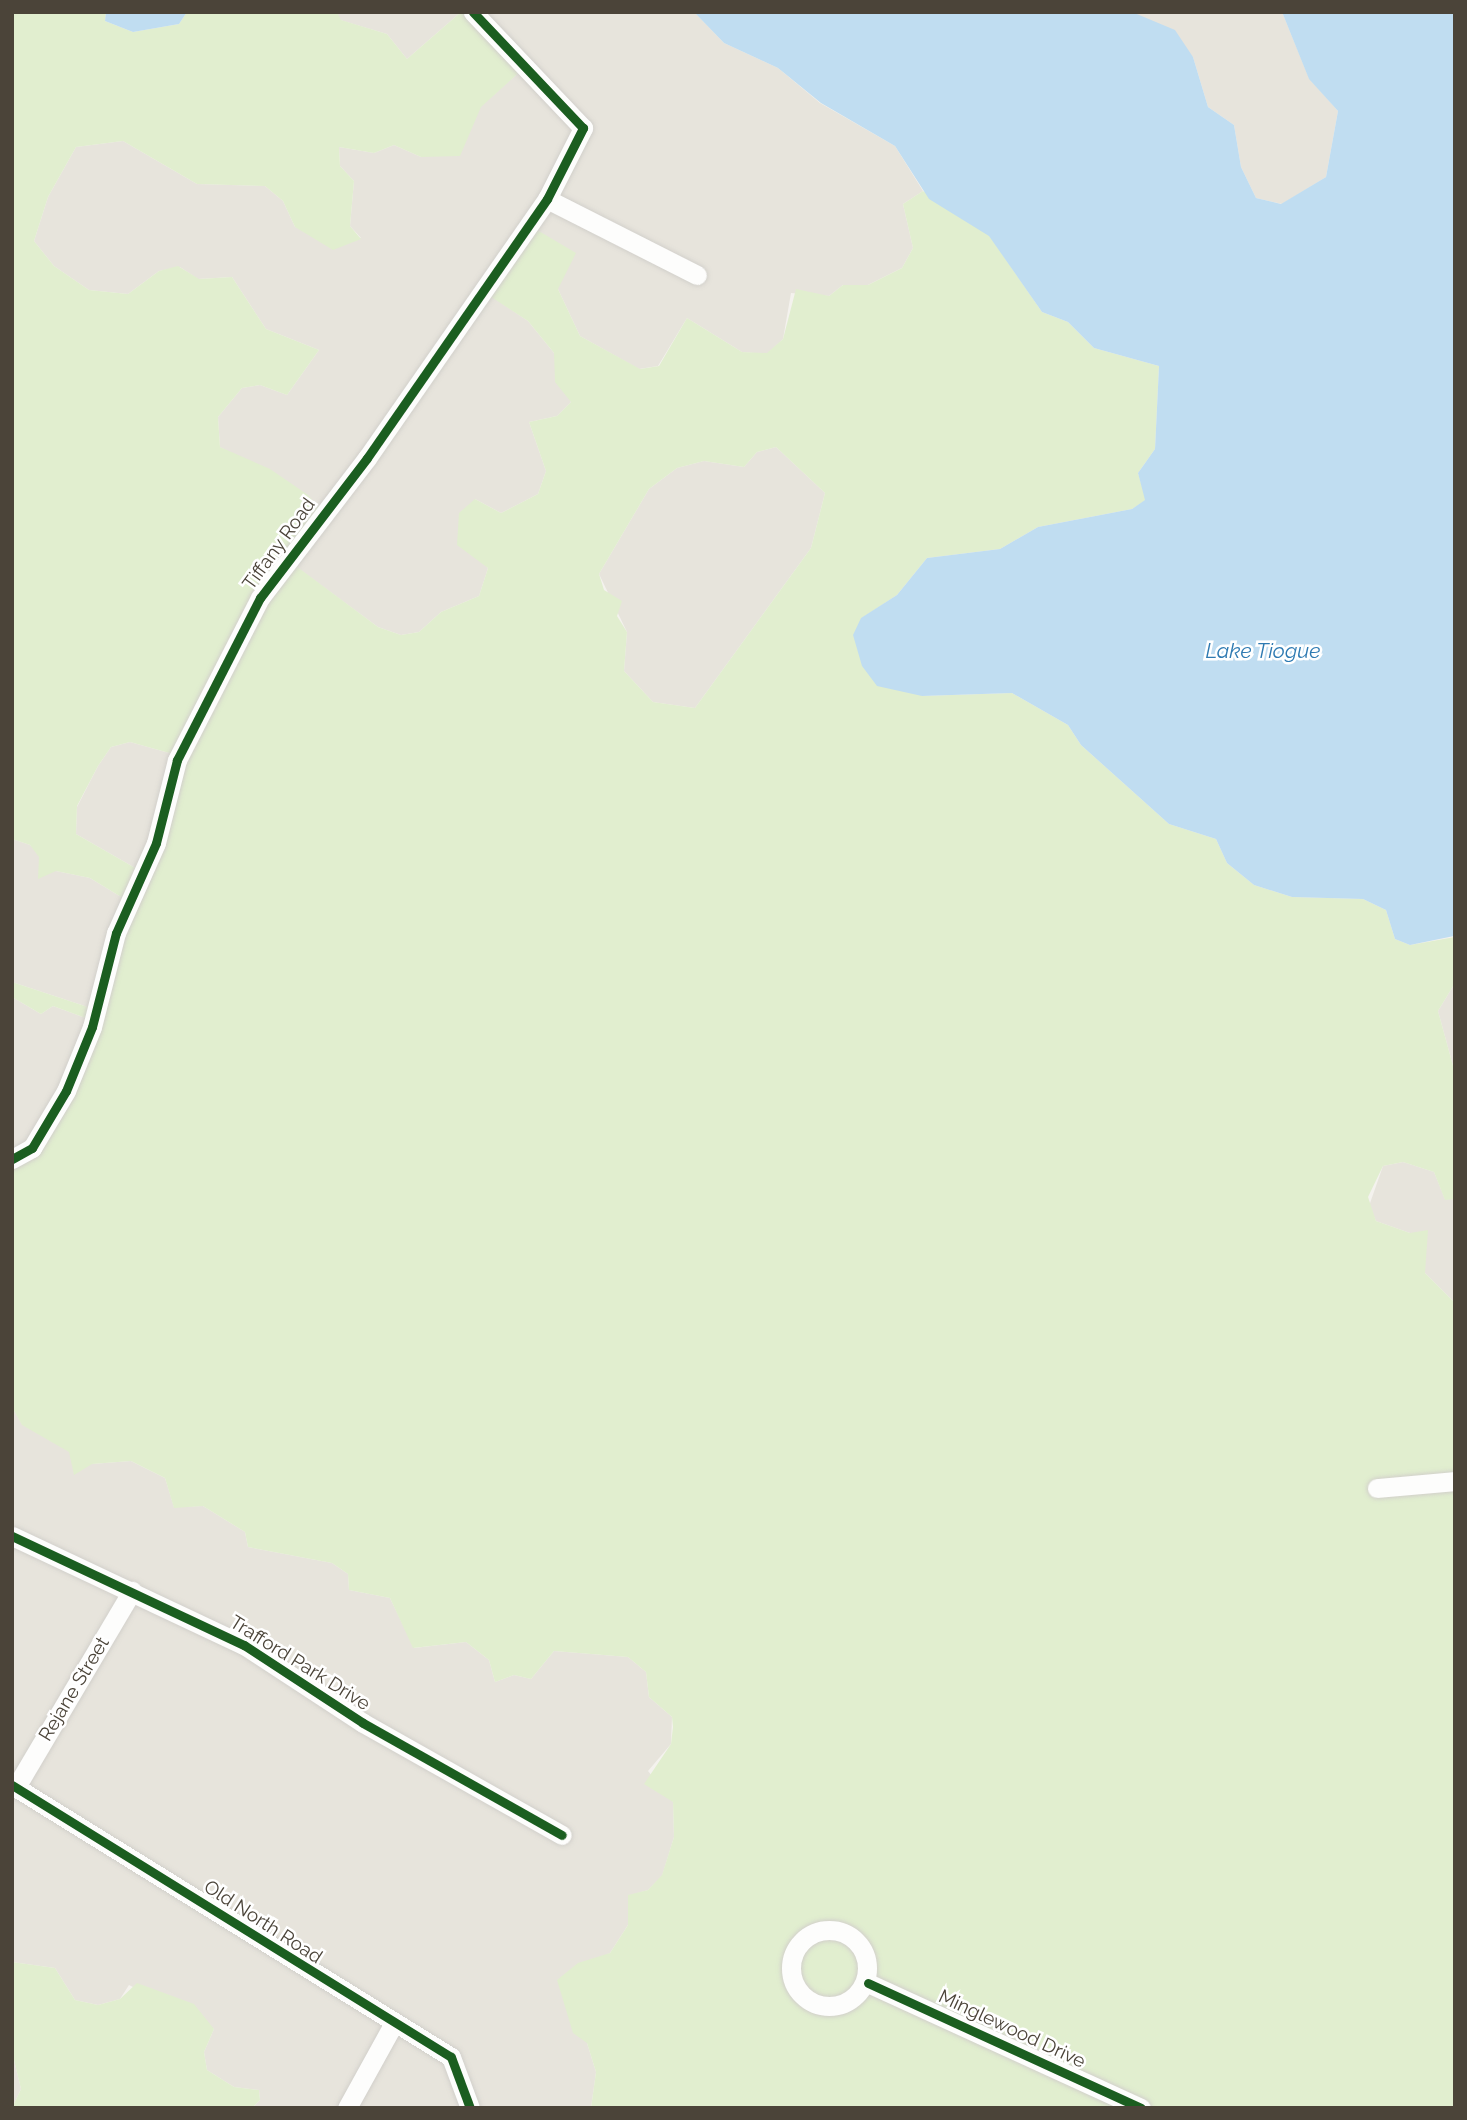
<!DOCTYPE html>
<style>
body{margin:0}
#map{position:relative;width:1467px;height:2120px;overflow:hidden;background:#f4f2ee;font-family:Raleway,sans-serif}
div>[style]{position:absolute}
.residential>*{inset:0;background:#e7e4dc}
.green>*{inset:0;background:#e1eecf}
.water>*{inset:0;background:#c0ddf1}
.roads{filter:drop-shadow(0 0 2px #d2d0cb) drop-shadow(0 0 2px #d2d0cb)}
.minor>*{height:19px;margin:-9.5px;padding:0 9.5px;transform-origin:9.5px;border-radius:9.5px;background:#fdfdfc}
.minor>.ring{margin:-9.5px;padding:0;box-sizing:content-box;background:none;border:19px solid #fdfdfc;border-radius:50%}
.cycleway>*{height:9px;margin:-4.5px;padding:0 4.5px;transform-origin:4.5px;border-radius:4.5px;background:#1b5e20}
span{translate:-50% -50%;white-space:nowrap;text-align:center;line-height:1.15;-webkit-text-stroke:5px #fff;paint-order:stroke}
.street-label{font-size:19px;color:#4b4439}
.water-label{font-size:21px;color:#2e7ab2;font-style:italic}
.frame{position:absolute;inset:0;border:14px solid #4b4439;pointer-events:none}
</style>
<div id="map">
<div class="residential">
<div style="clip-path:polygon(337px 12px,461px 12px,407px 59px,387px 34px,340px 20px)"></div>
<div style="clip-path:polygon(475px 12px,694px 12px,724px 43px,778px 68px,820px 103px,895px 146px,923px 191px,903px 204px,913px 248px,902px 268px,868px 285px,843px 285px,829px 296px,791px 293px,783px 339px,767px 354px,742px 352px,687px 318px,658px 366px,639px 369px,580px 336px,558px 289px,485px 292px,528px 321px,554px 353px,571px 402px,557px 416px,529px 422px,546px 471px,538px 494px,501px 513px,475px 499px,473px 551px,488px 568px,479px 596px,441px 612px,419px 632px,401px 635px,378px 627px,291px 563px,231px 453px,220px 447px,218px 417px,242px 388px,260px 385px,287px 395px,319px 350px,266px 329px,232px 277px,198px 279px,180px 267px,159px 271px,128px 294px,89px 290px,54px 266px,34px 241px,48px 197px,76px 147px,123px 141px,197px 184px,265px 186px,283px 201px,295px 227px,361px 238px,350px 226px,354px 181px,340px 166px,339px 147px,374px 153px,394px 145px,421px 157px,465px 133px,481px 106px,525px 67px)"></div>
<div style="clip-path:polygon(1132px 12px,1282px 12px,1309px 78px,1338px 111px,1326px 177px,1282px 204px,1256px 198px,1241px 167px,1234px 125px,1208px 107px,1193px 57px)"></div>
<div style="clip-path:polygon(776px 447px,825px 493px,811px 548px,695px 708px,653px 702px,624px 671px,627px 632px,599px 574px,649px 489px,677px 468px,704px 461px,744px 467px,757px 452px)"></div>
<div style="clip-path:polygon(130px 742px,180px 756px,144px 873px,76px 834px,77px 807px,98px 766px,111px 747px)"></div>
<div style="clip-path:polygon(12px 839px,30px 845px,56px 871px,90px 878px,131px 903px,97px 1010px,12px 982px)"></div>
<div style="clip-path:polygon(1455px 983px,1455px 1073px,1438px 1011px)"></div>
<div style="clip-path:polygon(12px 997px,41px 1014px,53px 1006px,91px 1020px,67px 1092px,12px 1161px)"></div>
<div style="clip-path:polygon(1403px 1162px,1434px 1172px,1445px 1199px,1455px 1199px,1455px 1303px,1425px 1273px,1410px 1233px,1376px 1221px,1369px 1206px,1383px 1166px)"></div>
<div style="clip-path:polygon(12px 1407px,22px 1424px,92px 1464px,131px 1461px,165px 1478px,174px 1507px,203px 1506px,245px 1532px,248px 1547px,332px 1563px,348px 1574px,349px 1590px,390px 1598px,414px 1648px,466px 1642px,489px 1660px,495px 1682px,514px 1675px,531px 1679px,554px 1651px,628px 1657px,646px 1672px,649px 1697px,672px 1717px,671px 1744px,648px 1771px,673px 1802px,674px 1837px,662px 1876px,648px 1890px,628px 1896px,628px 1925px,610px 1953px,585px 1965px,587px 2043px,596px 2072px,591px 2108px,252px 2108px,260px 2100px,259px 2090px,234px 2087px,207px 2070px,204px 2052px,214px 2029px,129px 1985px,120px 1999px,98px 2005px,75px 2000px,55px 1968px,12px 1962px)"></div>
<div style="clip-path:polygon(12px 2052px,21px 2089px,12px 2108px)"></div>
</div>
<div class="green">
<div style="clip-path:polygon(evenodd,12px 12px,106px 12px,105px 21px,133px 32px,179px 24px,187px 12px,337px 12px,341px 20px,387px 34px,407px 59px,461px 12px,475px 12px,525px 67px,481px 107px,460px 156px,421px 157px,394px 145px,374px 153px,339px 147px,340px 166px,354px 181px,350px 226px,361px 239px,333px 250px,295px 227px,283px 201px,265px 186px,197px 184px,123px 141px,76px 147px,48px 197px,34px 241px,54px 266px,89px 290px,128px 294px,159px 271px,178px 266px,199px 279px,232px 277px,266px 329px,319px 350px,287px 395px,260px 385px,242px 388px,218px 417px,220px 447px,270px 469px,308px 495px,325px 515px,292px 563px,378px 627px,401px 635px,419px 632px,441px 612px,479px 596px,488px 568px,457px 545px,459px 513px,475px 499px,501px 513px,538px 494px,546px 471px,529px 422px,557px 416px,571px 402px,555px 382px,554px 353px,528px 321px,485px 293px,532px 227px,576px 253px,558px 289px,580px 336px,640px 369px,659px 366px,687px 318px,742px 352px,767px 353px,783px 339px,796px 289px,829px 296px,843px 285px,868px 285px,902px 268px,913px 248px,903px 204px,923px 191px,989px 235px,1042px 312px,1068px 322px,1094px 348px,1159px 366px,1155px 449px,1138px 473px,1146px 500px,1132px 509px,1038px 527px,1000px 549px,927px 558px,897px 595px,862px 618px,922px 696px,1012px 693px,1068px 725px,1081px 745px,1169px 824px,1216px 839px,1227px 863px,1254px 885px,1292px 897px,1363px 899px,1386px 910px,1395px 939px,1410px 945px,1455px 937px,1455px 983px,1438px 1011px,1455px 1073px,1455px 1199px,1445px 1200px,1434px 1172px,1403px 1162px,1383px 1166px,1368px 1197px,1376px 1221px,1410px 1233px,1428px 1230px,1425px 1273px,1455px 1303px,1455px 2108px,591px 2108px,596px 2072px,587px 2043px,573px 2033px,557px 1980px,578px 1963px,610px 1953px,628px 1925px,628px 1895px,648px 1890px,662px 1875px,674px 1837px,673px 1802px,644px 1784px,671px 1744px,673px 1727px,672px 1717px,649px 1697px,646px 1672px,628px 1657px,554px 1651px,531px 1679px,514px 1675px,495px 1682px,489px 1660px,466px 1642px,413px 1648px,390px 1598px,349px 1590px,348px 1574px,332px 1563px,248px 1547px,245px 1532px,203px 1506px,174px 1508px,165px 1478px,131px 1461px,92px 1464px,74px 1475px,69px 1452px,22px 1425px,12px 1407px,12px 1161px,34px 1147px,91px 1020px,53px 1006px,41px 1014px,12px 997px,12px 982px,97px 1010px,131px 903px,90px 878px,56px 871px,38px 879px,39px 857px,30px 845px,12px 839px,12px 12px,776px 447px,825px 493px,811px 548px,695px 708px,653px 702px,624px 671px,627px 632px,617px 616px,622px 601px,604px 590px,599px 574px,649px 489px,677px 468px,704px 461px,744px 467px,757px 452px,776px 447px,12px 12px,130px 742px,180px 756px,144px 873px,76px 834px,77px 806px,98px 766px,111px 747px,130px 742px)"></div>
<div style="clip-path:polygon(12px 1962px,55px 1968px,75px 2000px,98px 2005px,120px 1999px,137px 1983px,194px 2004px,214px 2029px,204px 2052px,207px 2070px,234px 2087px,259px 2090px,260px 2100px,252px 2108px,12px 2108px,21px 2089px,12px 2052px)"></div>
</div>
<div class="water">
<div style="clip-path:polygon(106px 12px,187px 12px,179px 24px,133px 32px,105px 21px)"></div>
<div style="clip-path:polygon(694px 12px,1132px 12px,1175px 30px,1193px 57px,1208px 107px,1234px 125px,1241px 167px,1256px 198px,1281px 204px,1326px 177px,1338px 111px,1309px 79px,1282px 12px,1455px 12px,1454px 936px,1410px 945px,1395px 939px,1386px 910px,1363px 899px,1292px 897px,1254px 885px,1227px 863px,1216px 839px,1169px 824px,1081px 745px,1068px 725px,1012px 693px,922px 696px,877px 686px,862px 666px,853px 635px,861px 618px,897px 595px,927px 558px,1000px 549px,1038px 527px,1132px 509px,1145px 500px,1138px 473px,1155px 449px,1159px 366px,1094px 348px,1068px 322px,1042px 312px,989px 236px,929px 199px,895px 146px,821px 103px,778px 68px,724px 43px)"></div>
</div>
<div class="roads">
<div class="minor">
<div style="left:547px;top:199px;width:168px;rotate:26.9deg"></div>
<div style="left:12px;top:1159px;width:23px;rotate:-29deg"></div>
<div style="left:32px;top:1148px;width:66px;rotate:-59.2deg"></div>
<div style="left:66px;top:1091px;width:69px;rotate:-67.9deg"></div>
<div style="left:92px;top:1027px;width:97px;rotate:-75.7deg"></div>
<div style="left:116px;top:933px;width:98px;rotate:-66deg"></div>
<div style="left:156px;top:843px;width:86px;rotate:-75.8deg"></div>
<div style="left:177px;top:760px;width:182px;rotate:-62.9deg"></div>
<div style="left:260px;top:598px;width:176px;rotate:-52.6deg"></div>
<div style="left:367px;top:458px;width:315px;rotate:-55.2deg"></div>
<div style="left:547px;top:199px;width:80px;rotate:-63.1deg"></div>
<div style="left:583px;top:128px;width:160px;rotate:-133.5deg"></div>
<div style="left:1377px;top:1488px;width:78px;rotate:-5.1deg"></div>
<div style="left:12px;top:1536px;width:256px;rotate:25.2deg"></div>
<div style="left:244px;top:1645px;width:142px;rotate:33.2deg"></div>
<div style="left:363px;top:1723px;width:228px;rotate:29.4deg"></div>
<div style="left:12px;top:1785px;width:516px;rotate:31.78deg"></div>
<div style="left:451px;top:2057px;width:54px;rotate:69.6deg"></div>
<div style="left:16px;top:1787px;width:228px;rotate:-59.4deg"></div>
<div class="ring" style="left:791px;top:1930px;width:57px;height:57px"></div>
<div style="left:868px;top:1983px;width:300px;rotate:24.6deg"></div>
<div style="left:347px;top:2108px;width:97px;rotate:-61.1deg"></div>
</div>
</div>
<div class="cycleway">
<div style="left:12px;top:1159px;width:23px;rotate:-29deg"></div>
<div style="left:32px;top:1148px;width:66px;rotate:-59.2deg"></div>
<div style="left:66px;top:1091px;width:69px;rotate:-67.9deg"></div>
<div style="left:92px;top:1027px;width:97px;rotate:-75.7deg"></div>
<div style="left:116px;top:933px;width:98px;rotate:-66deg"></div>
<div style="left:156px;top:843px;width:86px;rotate:-75.8deg"></div>
<div style="left:177px;top:760px;width:182px;rotate:-62.9deg"></div>
<div style="left:260px;top:598px;width:176px;rotate:-52.6deg"></div>
<div style="left:367px;top:458px;width:315px;rotate:-55.2deg"></div>
<div style="left:547px;top:199px;width:80px;rotate:-63.1deg"></div>
<div style="left:583px;top:128px;width:160px;rotate:-133.5deg"></div>
<div style="left:12px;top:1536px;width:256px;rotate:25.2deg"></div>
<div style="left:244px;top:1645px;width:142px;rotate:33.2deg"></div>
<div style="left:363px;top:1723px;width:228px;rotate:29.4deg"></div>
<div style="left:12px;top:1785px;width:516px;rotate:31.78deg"></div>
<div style="left:451px;top:2057px;width:54px;rotate:69.6deg"></div>
<div style="left:868px;top:1983px;width:300px;rotate:24.6deg"></div>
</div>
<div class="street-label">
<span style="left:279px;top:544px;rotate:-54deg">Tiffany Road</span>
<span style="left:300px;top:1663px;rotate:32deg">Trafford Park Drive</span>
<span style="left:74px;top:1689px;rotate:-59deg">Rejane Street</span>
<span style="left:263px;top:1922px;rotate:33deg">Old North Road</span>
<span style="left:1012px;top:2029px;rotate:25deg">Minglewood Drive</span>
</div>
<div class="water-label">
<span style="left:1263px;top:651px">Lake Tiogue</span>
</div>
<div class="frame"></div>
</div>
